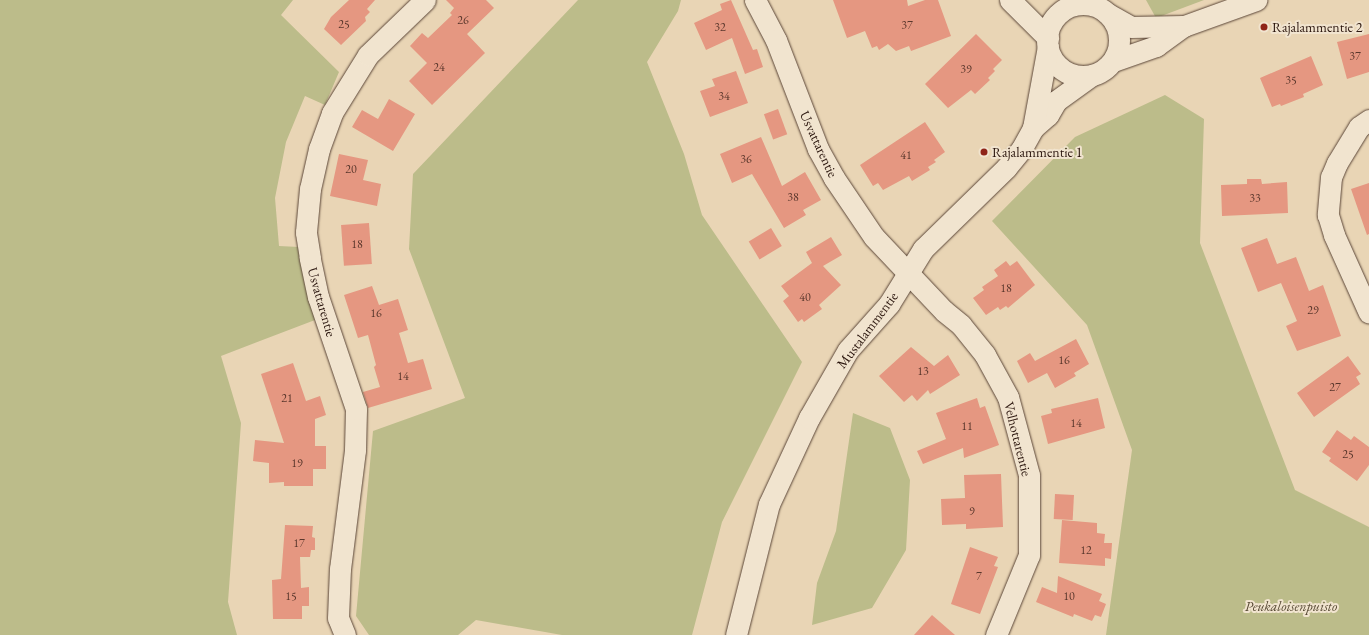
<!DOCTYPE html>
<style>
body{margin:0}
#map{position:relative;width:1369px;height:635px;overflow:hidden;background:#e9d5b5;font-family:"EB Garamond",serif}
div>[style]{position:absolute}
.green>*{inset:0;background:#bcbc8a}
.building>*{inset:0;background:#e59781;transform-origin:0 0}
.roads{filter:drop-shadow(0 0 1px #5b4638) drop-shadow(0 0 1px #5b4638)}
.minor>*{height:21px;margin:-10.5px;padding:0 10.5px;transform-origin:10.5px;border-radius:10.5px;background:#f1e4cf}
.minor>.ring{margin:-10.5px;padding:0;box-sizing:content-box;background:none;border:21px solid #f1e4cf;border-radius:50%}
.dots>*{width:11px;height:11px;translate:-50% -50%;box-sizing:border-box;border:2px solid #f1e4cf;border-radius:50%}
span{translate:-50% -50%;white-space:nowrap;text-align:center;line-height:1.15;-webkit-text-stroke:4px #f1e4cf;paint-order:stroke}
.number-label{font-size:12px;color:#5a372c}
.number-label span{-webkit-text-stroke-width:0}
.poi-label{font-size:14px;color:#2c170f}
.left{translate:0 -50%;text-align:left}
.street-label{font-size:14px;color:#2c170f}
.park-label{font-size:14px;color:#574934;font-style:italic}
</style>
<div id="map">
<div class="green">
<div style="clip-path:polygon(0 0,293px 0,281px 15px,339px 72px,325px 105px,305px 96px,286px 142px,275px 198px,279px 246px,299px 247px,315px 320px,221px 356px,241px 423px,228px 602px,237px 635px,0 635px)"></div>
<div style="clip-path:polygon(578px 0,681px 0,678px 11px,647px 62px,684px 154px,702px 215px,802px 362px,722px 522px,692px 635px,562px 635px,476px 620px,458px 635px,369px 635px,356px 616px,373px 431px,465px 398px,409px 249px,413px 174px)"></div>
<div style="clip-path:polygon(1146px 0,1204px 0,1156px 18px)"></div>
<div style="clip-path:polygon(1165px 95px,1204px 119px,1200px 243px,1295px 490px,1369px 527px,1369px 635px,1106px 635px,1132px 450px,1087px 325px,992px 221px,1075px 137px)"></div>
<div style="clip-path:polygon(853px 413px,890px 428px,910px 480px,906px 550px,872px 608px,812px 625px,817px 583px,836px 531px)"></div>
</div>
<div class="building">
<div style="clip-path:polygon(349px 0,375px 0,367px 9px,370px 12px,365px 17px,366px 21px,341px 45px,324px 29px,331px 17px)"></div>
<div style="clip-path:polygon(446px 0,486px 0,494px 8px,467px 34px,485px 53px,432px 105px,409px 81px,427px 63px,410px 46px,422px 33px,428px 38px,452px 15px,450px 13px,454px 8px)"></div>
<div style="clip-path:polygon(731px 0,753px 50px,757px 49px,763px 67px,745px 74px,732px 38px,706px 50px,694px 23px,722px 10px,720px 4px)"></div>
<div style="clip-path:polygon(833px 0,907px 0,908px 6px,925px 0,938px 0,951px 36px,911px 51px,909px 46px,896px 51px,888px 44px,879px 50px,877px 46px,872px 48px,865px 31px,847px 38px)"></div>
<div style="clip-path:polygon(976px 34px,1002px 60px,993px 69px,995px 71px,988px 78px,990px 80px,975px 94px,971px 90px,948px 108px,925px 84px)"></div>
<div style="clip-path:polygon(1369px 34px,1369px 72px,1347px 79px,1337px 42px)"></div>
<div style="clip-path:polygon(1311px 56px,1323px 85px,1303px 94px,1304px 97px,1281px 106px,1280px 104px,1272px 107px,1260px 78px)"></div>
<div style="clip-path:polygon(736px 71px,748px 103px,710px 117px,700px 91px,715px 86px,712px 79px)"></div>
<div style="clip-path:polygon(389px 99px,415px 114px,393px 151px,352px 127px,362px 110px,378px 119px)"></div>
<div style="left:778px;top:109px;width:27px;height:15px;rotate:70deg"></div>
<div style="clip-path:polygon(925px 122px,945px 152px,934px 160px,936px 162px,928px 167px,930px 170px,912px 181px,909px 176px,883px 190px,878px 183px,873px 186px,860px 165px)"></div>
<div style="clip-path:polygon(761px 137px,782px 186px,805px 172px,821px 200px,803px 210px,806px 215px,784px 228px,752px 174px,732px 183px,720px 154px)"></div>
<div style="clip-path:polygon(339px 154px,368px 160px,363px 180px,381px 184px,377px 206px,330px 196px)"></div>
<div style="clip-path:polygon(1247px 179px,1261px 179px,1262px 184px,1287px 182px,1288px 213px,1222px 216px,1221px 185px,1247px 184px)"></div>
<div style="clip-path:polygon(1369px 183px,1369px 234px,1367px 235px,1351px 189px)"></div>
<div style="left:369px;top:223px;width:41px;height:28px;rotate:86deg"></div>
<div style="left:771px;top:228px;width:21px;height:26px;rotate:59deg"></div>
<div style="clip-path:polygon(831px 237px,842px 255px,823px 266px,841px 285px,819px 305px,822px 309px,804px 322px,802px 319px,798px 322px,783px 301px,789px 296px,781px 286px,812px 263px,806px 252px)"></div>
<div style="clip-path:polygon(1267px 238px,1277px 264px,1296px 257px,1309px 291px,1323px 285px,1341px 336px,1297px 351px,1286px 326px,1297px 321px,1281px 283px,1258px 292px,1241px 248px)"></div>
<div style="clip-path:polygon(1006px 261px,1010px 266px,1017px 261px,1035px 285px,1008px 308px,1006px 306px,1000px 310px,998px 307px,986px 315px,973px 298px,984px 290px,982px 287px,998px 276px,994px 270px)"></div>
<div style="clip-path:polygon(372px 286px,379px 305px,398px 299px,408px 330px,399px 333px,408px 363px,423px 359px,432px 389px,368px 408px,363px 392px,380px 387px,374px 367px,376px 365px,368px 335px,358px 338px,344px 295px)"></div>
<div style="clip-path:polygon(1076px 339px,1089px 364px,1074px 373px,1076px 376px,1055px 388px,1047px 373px,1028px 383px,1017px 361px,1030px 353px,1035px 361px)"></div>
<div style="clip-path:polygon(911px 347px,934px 366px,948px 355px,960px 375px,930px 394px,928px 390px,917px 401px,912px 395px,904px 402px,879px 376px)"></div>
<div style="clip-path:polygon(1348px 356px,1361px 374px,1356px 377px,1360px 384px,1314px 417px,1297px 393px)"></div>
<div style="clip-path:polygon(293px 363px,306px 401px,320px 396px,326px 415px,315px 419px,315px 446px,326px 446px,326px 469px,313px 469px,313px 486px,284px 486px,284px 482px,269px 483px,269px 463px,253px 461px,255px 440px,284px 443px,261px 374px)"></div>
<div style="clip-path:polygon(977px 398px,980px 408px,985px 406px,999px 445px,964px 458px,963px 448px,923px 464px,917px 451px,946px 439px,936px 413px)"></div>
<div style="clip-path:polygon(1098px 398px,1105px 428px,1048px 444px,1041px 416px,1052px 413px,1051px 409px)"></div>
<div style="clip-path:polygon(1337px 430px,1351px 440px,1354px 436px,1369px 447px,1369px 465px,1357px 481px,1329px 461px,1331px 458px,1322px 452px)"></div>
<div style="clip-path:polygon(1001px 474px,1003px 527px,966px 529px,966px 524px,942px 525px,941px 499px,965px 498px,964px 475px)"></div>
<div style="left:1055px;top:494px;width:19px;height:25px;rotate:3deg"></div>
<div style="clip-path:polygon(1062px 520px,1097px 523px,1097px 533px,1105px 534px,1104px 543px,1112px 543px,1111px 559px,1105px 558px,1105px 566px,1059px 563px)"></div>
<div style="clip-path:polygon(285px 525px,313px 526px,312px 537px,315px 538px,315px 550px,311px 550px,310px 557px,300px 557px,301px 588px,309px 587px,309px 606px,302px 606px,302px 619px,273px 619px,272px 580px,281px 579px)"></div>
<div style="clip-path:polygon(970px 547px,998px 557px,994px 566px,998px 567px,980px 614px,951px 604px)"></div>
<div style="clip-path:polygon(1058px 576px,1102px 594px,1099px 601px,1106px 604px,1101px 617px,1095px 615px,1092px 621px,1074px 614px,1073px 617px,1036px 602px,1042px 587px,1057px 593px)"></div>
<div style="clip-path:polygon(932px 615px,955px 635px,914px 635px)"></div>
</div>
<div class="roads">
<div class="minor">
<div style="left:755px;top:0;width:45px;rotate:62.3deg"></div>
<div style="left:776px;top:40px;width:117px;rotate:68.9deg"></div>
<div style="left:818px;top:149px;width:33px;rotate:61deg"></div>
<div style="left:834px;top:178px;width:71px;rotate:55.9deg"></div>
<div style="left:874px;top:237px;width:102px;rotate:46.6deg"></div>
<div style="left:944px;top:311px;width:22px;rotate:39deg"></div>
<div style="left:961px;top:325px;width:38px;rotate:51deg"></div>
<div style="left:985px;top:355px;width:48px;rotate:61.3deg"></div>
<div style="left:1008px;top:397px;width:81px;rotate:74.9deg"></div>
<div style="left:1029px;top:475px;width:80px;rotate:90deg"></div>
<div style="left:1029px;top:555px;width:87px;rotate:112.4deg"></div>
<div style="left:1010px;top:0;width:54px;rotate:45deg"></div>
<div class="ring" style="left:1047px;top:4px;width:51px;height:51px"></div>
<div style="left:1108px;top:14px;width:26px;rotate:29deg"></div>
<div style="left:1131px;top:27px;width:53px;rotate:-1.1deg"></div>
<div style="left:1113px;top:61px;width:46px;rotate:-19.2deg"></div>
<div style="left:1156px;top:46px;width:34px;rotate:-36deg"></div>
<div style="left:1184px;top:26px;width:77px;rotate:-19.9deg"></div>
<div style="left:1369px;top:120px;width:12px;rotate:145deg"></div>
<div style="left:1359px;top:127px;width:42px;rotate:121.4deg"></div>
<div style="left:1337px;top:163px;width:15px;rotate:113deg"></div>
<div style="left:1331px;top:177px;width:38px;rotate:95deg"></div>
<div style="left:1328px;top:215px;width:21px;rotate:73deg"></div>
<div style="left:1334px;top:235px;width:85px;rotate:65.8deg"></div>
<div style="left:1033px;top:128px;width:20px;rotate:-41deg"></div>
<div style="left:1048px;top:115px;width:16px;rotate:-60deg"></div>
<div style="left:1056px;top:101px;width:44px;rotate:-35.8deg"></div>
<div style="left:345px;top:635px;width:18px;rotate:-112deg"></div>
<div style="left:338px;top:618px;width:49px;rotate:-87.7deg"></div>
<div style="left:340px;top:569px;width:120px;rotate:-82.8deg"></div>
<div style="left:355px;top:450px;width:41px;rotate:-88.6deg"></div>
<div style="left:356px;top:409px;width:118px;rotate:-108.7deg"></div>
<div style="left:318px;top:297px;width:40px;rotate:-102deg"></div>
<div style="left:310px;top:258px;width:26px;rotate:-99deg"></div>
<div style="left:306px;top:232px;width:43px;rotate:-84.7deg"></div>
<div style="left:310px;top:189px;width:41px;rotate:-77.3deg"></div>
<div style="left:319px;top:149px;width:38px;rotate:-70deg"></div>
<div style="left:332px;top:113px;width:68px;rotate:-58.2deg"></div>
<div style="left:368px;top:55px;width:79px;rotate:-44deg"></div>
<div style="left:736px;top:635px;width:135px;rotate:-75.9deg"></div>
<div style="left:769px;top:504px;width:95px;rotate:-65.1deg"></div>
<div style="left:809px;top:418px;width:78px;rotate:-60.2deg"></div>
<div style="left:848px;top:350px;width:62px;rotate:-48.3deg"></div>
<div style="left:889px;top:304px;width:65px;rotate:-58.3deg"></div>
<div style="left:923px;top:249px;width:116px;rotate:-44.3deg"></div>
<div style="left:1006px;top:168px;width:26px;rotate:-51deg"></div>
<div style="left:1022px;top:148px;width:23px;rotate:-61deg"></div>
<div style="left:1033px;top:128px;width:83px;rotate:-79.6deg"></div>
</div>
</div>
<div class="dots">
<div style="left:1264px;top:27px;background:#8f2418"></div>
<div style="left:984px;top:152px;background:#8f2418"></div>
</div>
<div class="number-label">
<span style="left:463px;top:21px">26</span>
<span style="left:344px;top:25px">25</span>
<span style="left:907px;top:26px">37</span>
<span style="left:720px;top:28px">32</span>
<span style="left:1355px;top:57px">37</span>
<span style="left:439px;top:68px">24</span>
<span style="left:966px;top:70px">39</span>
<span style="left:1291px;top:81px">35</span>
<span style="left:724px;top:97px">34</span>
<span style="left:906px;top:156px">41</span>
<span style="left:746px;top:160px">36</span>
<span style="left:351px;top:170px">20</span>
<span style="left:793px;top:198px">38</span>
<span style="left:1255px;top:199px">33</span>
<span style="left:357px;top:245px">18</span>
<span style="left:1006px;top:289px">18</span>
<span style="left:805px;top:298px">40</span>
<span style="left:1313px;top:311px">29</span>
<span style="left:376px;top:314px">16</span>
<span style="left:1064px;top:361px">16</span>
<span style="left:923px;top:372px">13</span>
<span style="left:403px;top:377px">14</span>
<span style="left:1335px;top:388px">27</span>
<span style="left:287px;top:399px">21</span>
<span style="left:1076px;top:424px">14</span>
<span style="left:967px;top:427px">11</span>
<span style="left:1348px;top:455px">25</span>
<span style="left:297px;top:464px">19</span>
<span style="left:972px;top:512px">9</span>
<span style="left:299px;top:544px">17</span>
<span style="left:1086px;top:551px">12</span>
<span style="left:979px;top:577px">7</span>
<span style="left:291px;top:597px">15</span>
<span style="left:1069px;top:597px">10</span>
</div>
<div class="poi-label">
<span class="left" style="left:1272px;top:27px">Rajalammentie 2</span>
<span class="left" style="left:992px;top:152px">Rajalammentie 1</span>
</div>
<div class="street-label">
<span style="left:819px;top:144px;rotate:65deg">Usvattarentie</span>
<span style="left:322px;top:302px;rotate:74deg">Usvattarentie</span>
<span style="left:867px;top:330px;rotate:-53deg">Mustalammentie</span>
<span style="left:1018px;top:439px;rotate:76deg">Velhottarentie</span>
</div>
<div class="park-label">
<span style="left:1291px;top:606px">Peukaloisenpuisto</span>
</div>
</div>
